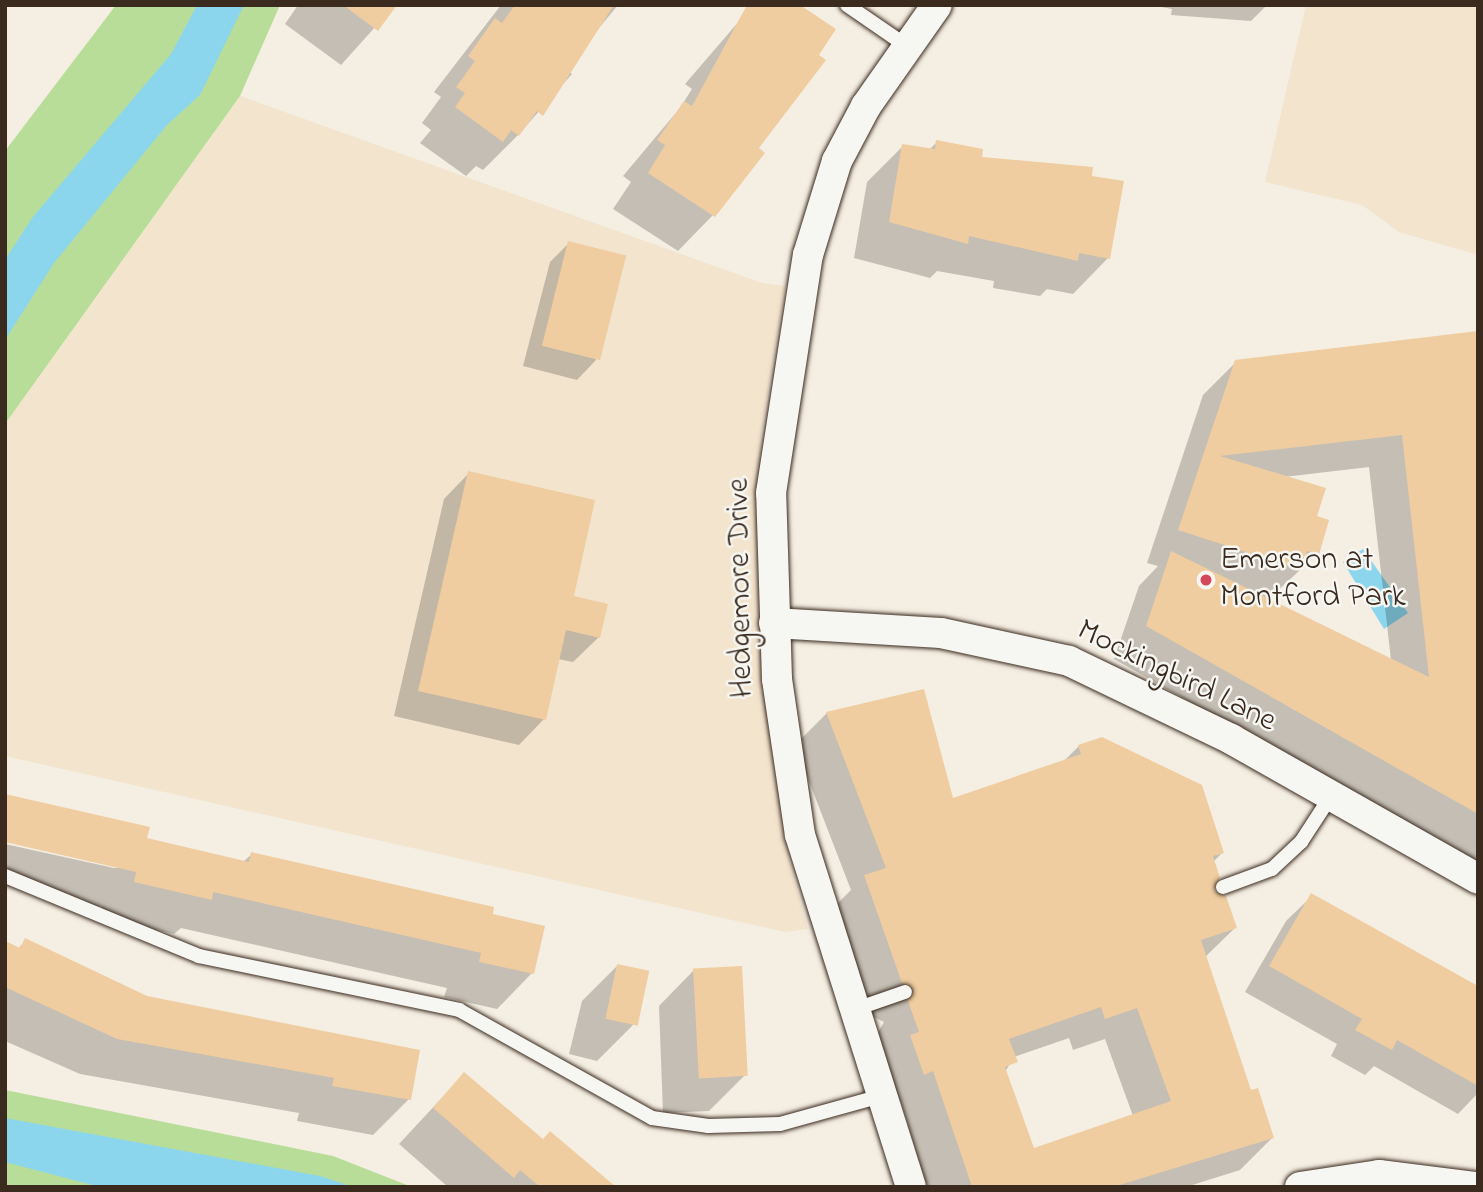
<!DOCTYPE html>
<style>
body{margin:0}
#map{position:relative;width:1483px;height:1192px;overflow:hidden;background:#f5eee2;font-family:"Indie Flower",sans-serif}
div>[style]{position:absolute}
.built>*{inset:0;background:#f3e4ce}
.green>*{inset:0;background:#b8dd98}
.water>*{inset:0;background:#8cd6ed}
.shadow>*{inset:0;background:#0003}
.building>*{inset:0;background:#efcda0;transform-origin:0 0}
.roads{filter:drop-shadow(0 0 2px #3b2a1e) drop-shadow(0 0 2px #3b2a1e)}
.lane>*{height:14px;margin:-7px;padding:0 7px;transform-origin:7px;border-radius:7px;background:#f6f6f2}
.street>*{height:30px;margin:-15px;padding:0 15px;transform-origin:15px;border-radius:15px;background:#f6f6f2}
.dots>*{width:19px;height:19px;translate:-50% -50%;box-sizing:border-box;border:4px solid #f6f6f2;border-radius:50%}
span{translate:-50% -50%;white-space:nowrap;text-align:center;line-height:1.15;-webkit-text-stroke:5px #f6f6f2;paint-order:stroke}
.poi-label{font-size:32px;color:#3b2a1e}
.left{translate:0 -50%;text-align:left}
.street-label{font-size:32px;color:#3b2a1e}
.frame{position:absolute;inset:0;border:7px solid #3b2a1e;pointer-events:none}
</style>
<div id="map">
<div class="built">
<div style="clip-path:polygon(1306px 5px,1478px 5px,1478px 255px,1399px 232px,1362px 205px,1265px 182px)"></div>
<div style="clip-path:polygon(240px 96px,762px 283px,785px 286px,760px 442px,759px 608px,788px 855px,808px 929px,785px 932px,5px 756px,5px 424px)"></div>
</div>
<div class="green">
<div style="clip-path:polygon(116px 5px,280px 5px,240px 96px,5px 424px,5px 151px)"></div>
<div style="clip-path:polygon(5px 1090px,333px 1156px,412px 1187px,5px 1187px)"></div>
</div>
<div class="water">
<div style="clip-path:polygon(197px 5px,244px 5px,200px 95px,167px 125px,54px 263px,5px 340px,5px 260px,32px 218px,171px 54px)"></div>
<div style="clip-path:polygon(1363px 549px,1408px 613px,1384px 629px,1343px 562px)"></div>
<div style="clip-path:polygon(5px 1118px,320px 1176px,353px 1187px,100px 1187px,5px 1162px)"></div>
</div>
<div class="shadow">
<div style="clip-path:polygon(298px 5px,395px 5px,341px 65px,285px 24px)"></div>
<div style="clip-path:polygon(501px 5px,618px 5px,565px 69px,572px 74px,518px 135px,483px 170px,476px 166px,466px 176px,420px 143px,431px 130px,422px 123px,441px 97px,434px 92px)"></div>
<div style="clip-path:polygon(753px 5px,756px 149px,713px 215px,678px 251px,613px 209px,631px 182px,623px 176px,680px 108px,692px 89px,685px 84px)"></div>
<div style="clip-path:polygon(1151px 5px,1267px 5px,1251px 21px,1171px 15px,1172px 9px)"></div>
<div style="clip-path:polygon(937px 142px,980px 159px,1090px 177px,1108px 258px,1073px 294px,1047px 289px,1040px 296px,993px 288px,994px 281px,937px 271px,930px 278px,854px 258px,867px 182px,903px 146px,929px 150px)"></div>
<div style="clip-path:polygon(569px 243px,596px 360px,577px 380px,523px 366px,550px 262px)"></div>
<div style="clip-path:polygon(evenodd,1478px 333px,1478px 865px,1114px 659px,1139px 586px,1158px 566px,1147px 563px,1203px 395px,1236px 362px,1478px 333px,1369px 467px,1391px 660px,1268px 600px,1317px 554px,1315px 517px,1284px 477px,1369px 467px)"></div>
<div style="clip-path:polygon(469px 473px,599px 637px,573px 662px,558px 659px,544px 719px,519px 745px,394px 716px,444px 499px)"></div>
<div style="clip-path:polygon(evenodd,827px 713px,952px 800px,1063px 762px,1079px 746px,1222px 853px,1213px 862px,1211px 890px,1235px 928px,1205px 957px,1250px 1092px,1272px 1138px,1240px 1170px,1186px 1187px,927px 1187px,901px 1102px,892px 1105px,877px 1034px,884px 1022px,870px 1015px,833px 908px,851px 890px,795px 745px,827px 713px,1069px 1038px,1073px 1050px,1105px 1039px,1133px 1116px,1033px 1150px,1005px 1072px,1014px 1057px,1069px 1038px)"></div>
<div style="clip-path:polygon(5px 844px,114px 868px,243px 862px,252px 854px,491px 915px,532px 973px,497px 1009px,444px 997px,447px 988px,181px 928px,174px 934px,100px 917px,102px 907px,5px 885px)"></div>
<div style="clip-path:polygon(1312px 896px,1478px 992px,1478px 1093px,1458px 1114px,1374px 1066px,1365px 1075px,1331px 1056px,1337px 1044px,1245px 992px,1286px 921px)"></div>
<div style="clip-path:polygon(25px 941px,147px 998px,409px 1099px,373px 1135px,297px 1121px,299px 1113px,80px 1074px,5px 1041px,5px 943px,18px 949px)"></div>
<div style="clip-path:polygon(617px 966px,633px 1025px,597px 1061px,569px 1054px,582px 1001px)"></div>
<div style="clip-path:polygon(694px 970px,745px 1075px,709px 1111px,663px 1113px,659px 1006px)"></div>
<div style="clip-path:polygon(464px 1074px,543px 1141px,613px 1187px,448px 1187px,399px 1144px)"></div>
</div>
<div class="building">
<div style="clip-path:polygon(343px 5px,397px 5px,378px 31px)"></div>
<div style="clip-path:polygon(515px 5px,614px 5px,543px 116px,537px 111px,519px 136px,511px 130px,503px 142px,455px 107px,465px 93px,456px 87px,475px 61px,468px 56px,495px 18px,502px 23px)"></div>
<div style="clip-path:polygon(747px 5px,800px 5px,836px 29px,819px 55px,826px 60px,759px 148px,765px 153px,715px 217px,648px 173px,665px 145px,657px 140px,684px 101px,692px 106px)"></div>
<div style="clip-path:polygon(936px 140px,983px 149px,982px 157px,1093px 167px,1092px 176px,1124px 181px,1110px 259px,1079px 253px,1078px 261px,969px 236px,968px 244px,889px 222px,902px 144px,935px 149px)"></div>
<div style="left:568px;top:241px;width:60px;height:108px;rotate:14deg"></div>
<div style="clip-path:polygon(1478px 331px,1478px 814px,1146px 626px,1171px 551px,1429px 677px,1402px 435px,1220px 456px,1326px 488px,1317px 516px,1329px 520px,1319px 555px,1307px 551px,1301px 570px,1178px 530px,1235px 360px)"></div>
<div style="clip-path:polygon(468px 471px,595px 500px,574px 596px,608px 604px,600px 638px,566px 630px,546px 720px,418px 691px)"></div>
<div style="clip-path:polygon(evenodd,924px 689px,953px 798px,1081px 754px,1078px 745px,1102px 737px,1202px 785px,1224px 853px,1213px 856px,1220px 878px,1214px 890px,1226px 896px,1237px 928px,1201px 940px,1251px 1090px,1258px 1088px,1274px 1138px,1113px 1187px,972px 1187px,933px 1071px,924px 1075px,910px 1035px,919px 1032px,908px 1001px,914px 990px,902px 983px,864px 875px,886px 868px,826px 712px,924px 689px,1101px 1007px,1105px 1019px,1137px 1008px,1171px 1101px,1034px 1148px,1005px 1067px,1018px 1062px,1009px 1039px,1101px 1007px)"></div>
<div style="clip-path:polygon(5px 794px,150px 827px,147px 838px,249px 862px,251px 852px,494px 907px,493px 914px,545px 926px,534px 974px,479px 962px,481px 953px,213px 892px,212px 900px,134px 882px,136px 872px,5px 842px)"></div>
<div style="clip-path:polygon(1311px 893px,1478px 986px,1478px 1086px,1397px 1040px,1392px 1050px,1355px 1030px,1362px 1019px,1269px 966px)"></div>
<div style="clip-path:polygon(25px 938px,147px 996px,420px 1050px,411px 1100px,332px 1086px,334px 1078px,117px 1039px,5px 987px,5px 941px,20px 948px)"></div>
<div style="left:617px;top:964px;width:33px;height:56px;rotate:12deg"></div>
<div style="left:742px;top:966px;width:110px;height:49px;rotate:87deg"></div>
<div style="clip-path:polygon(464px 1072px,543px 1139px,550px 1131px,616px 1187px,540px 1187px,520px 1170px,514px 1178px,433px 1108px)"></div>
</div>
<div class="roads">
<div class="lane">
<div style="left:847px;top:5px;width:74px;rotate:34.5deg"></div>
<div style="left:5px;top:876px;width:210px;rotate:22.4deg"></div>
<div style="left:199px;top:956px;width:266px;rotate:11.7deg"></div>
<div style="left:459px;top:1010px;width:221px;rotate:29.2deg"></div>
<div style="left:652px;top:1118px;width:57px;rotate:8.1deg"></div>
<div style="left:708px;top:1126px;width:72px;rotate:-1.6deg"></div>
<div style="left:780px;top:1124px;width:105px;rotate:-15.5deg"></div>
<div style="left:1223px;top:887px;width:52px;rotate:-20.2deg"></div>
<div style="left:1272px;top:869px;width:40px;rotate:-43deg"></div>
<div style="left:1301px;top:842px;width:55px;rotate:-56.9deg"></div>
<div style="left:853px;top:1010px;width:55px;rotate:-19.1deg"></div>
</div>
<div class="street">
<div style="left:774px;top:623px;width:167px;rotate:3.4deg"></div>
<div style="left:941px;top:633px;width:131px;rotate:12.3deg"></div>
<div style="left:1069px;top:661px;width:180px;rotate:25.7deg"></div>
<div style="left:1231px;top:739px;width:284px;rotate:29.5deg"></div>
<div style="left:911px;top:1187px;width:369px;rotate:-107.5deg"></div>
<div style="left:800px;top:835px;width:158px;rotate:-98.4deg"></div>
<div style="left:777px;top:679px;width:186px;rotate:-91.8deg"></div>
<div style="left:771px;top:493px;width:241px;rotate:-81.2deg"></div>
<div style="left:808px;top:255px;width:98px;rotate:-72.9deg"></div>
<div style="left:837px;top:161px;width:62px;rotate:-62.2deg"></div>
<div style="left:866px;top:106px;width:123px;rotate:-54.9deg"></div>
<div style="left:1300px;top:1187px;width:80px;rotate:-8.6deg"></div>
<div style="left:1379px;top:1175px;width:98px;rotate:7.1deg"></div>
</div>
</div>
<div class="dots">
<div style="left:1206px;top:580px;background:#d1495b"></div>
</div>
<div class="poi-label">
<span class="left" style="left:1220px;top:580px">Emerson at<br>Montford Park</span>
</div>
<div class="street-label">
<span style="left:742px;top:588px;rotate:-91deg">Hedgemore Drive</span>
<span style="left:1176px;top:677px;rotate:26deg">Mockingbird Lane</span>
</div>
<div class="frame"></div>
</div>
